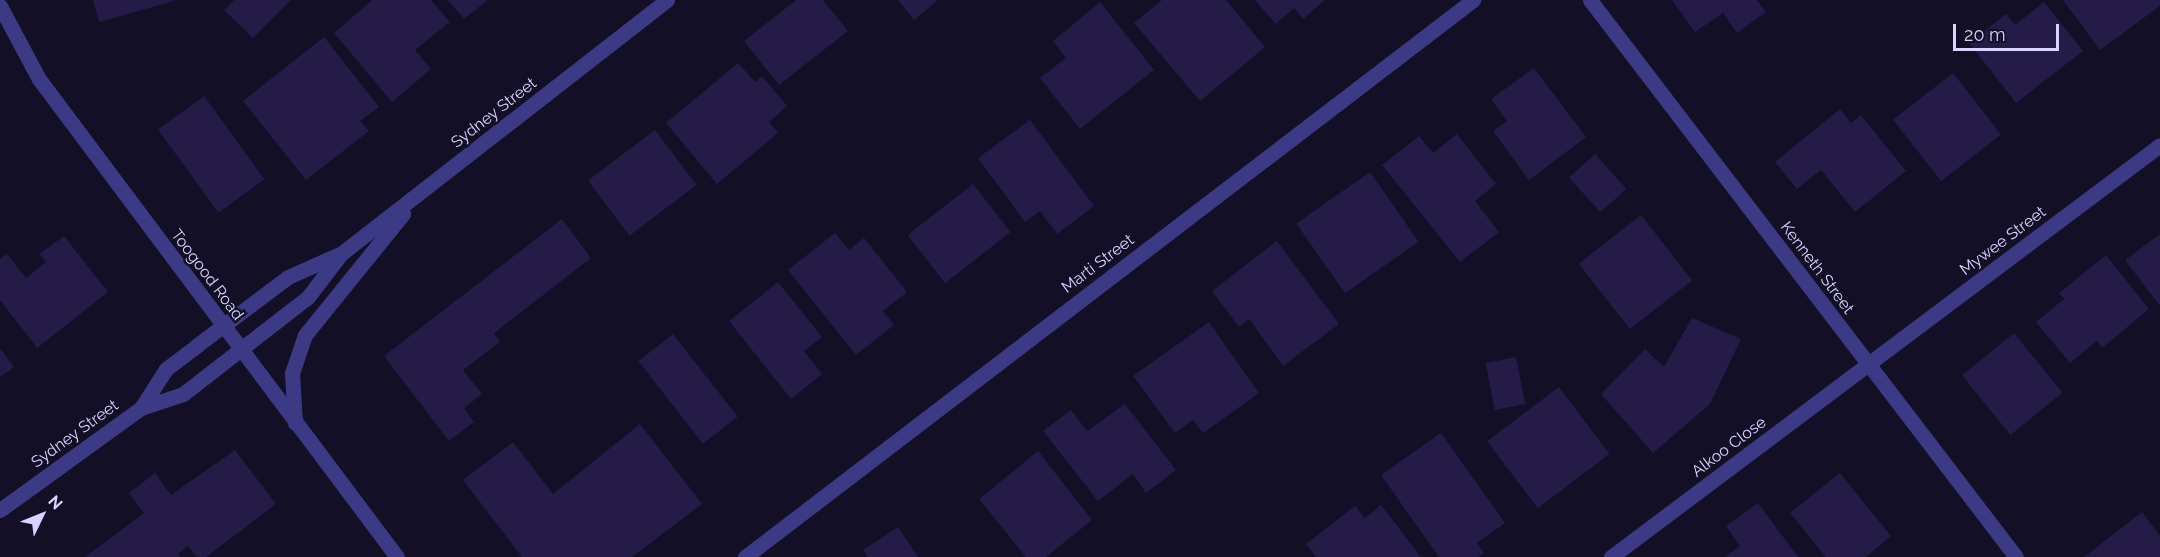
<!DOCTYPE html>
<style>
body{margin:0}
#map{position:relative;width:2160px;height:557px;overflow:hidden;background:#130f26;font-family:Raleway,sans-serif}
div>[style]{position:absolute}
.building>*{inset:0;background:#241b47;transform-origin:0 0}
.street>*{height:15px;margin:-7.5px;padding:0 7.5px;transform-origin:7.5px;border-radius:7.5px;background:#3d3a85}
span{translate:-50% -50%;white-space:nowrap;text-align:center;line-height:1.15;-webkit-text-stroke:5px #130f26;paint-order:stroke}
.street-label{font-size:16px;color:#d9d4ff}
.north{position:absolute;left:12px;top:485px;width:60px;height:60px;-webkit-text-stroke:4px #130f26;paint-order:stroke;rotate:47deg;font-size:16px;font-weight:700;line-height:24px;text-align:center;color:#d9d4ff}
.north::after{content:'';display:block;margin:auto;width:21px;height:27px;background:#d9d4ff;clip-path:polygon(50% 0,100% 100%,50% 72%,0 100%)}
.scale{position:absolute;left:1953px;top:24px;width:106px;height:27px;box-sizing:border-box;border:3px solid #d9d4ff;border-top:0;padding-left:8px;font-size:18px;line-height:21px;white-space:nowrap;color:#d9d4ff;-webkit-text-stroke:4px #130f26;paint-order:stroke}
</style>
<div id="map">
<div class="building">
<div style="clip-path:polygon(93px 0,174px 0,174px 1px,99px 22px)"></div>
<div style="clip-path:polygon(234px 0,291px 0,253px 38px,224px 10px)"></div>
<div style="clip-path:polygon(372px 0,431px 0,450px 22px,415px 50px,431px 69px,392px 102px,334px 33px)"></div>
<div style="clip-path:polygon(448px 0,488px 0,464px 19px)"></div>
<div style="clip-path:polygon(796px 0,823px 0,848px 31px,779px 85px,744px 41px)"></div>
<div style="clip-path:polygon(898px 0,938px 0,914px 20px)"></div>
<div style="clip-path:polygon(1162px 0,1226px 0,1265px 47px,1200px 101px,1134px 23px)"></div>
<div style="clip-path:polygon(1255px 0,1325px 0,1303px 19px,1294px 8px,1276px 24px)"></div>
<div style="clip-path:polygon(1672px 0,1757px 0,1766px 12px,1737px 33px,1723px 13px,1695px 32px)"></div>
<div style="clip-path:polygon(2063px 0,2160px 0,2160px 6px,2100px 50px)"></div>
<div style="clip-path:polygon(1100px 2px,1154px 70px,1080px 129px,1040px 78px,1066px 58px,1053px 41px)"></div>
<div style="clip-path:polygon(2044px 2px,2083px 51px,2016px 103px,1969px 43px,2006px 14px,2015px 25px)"></div>
<div style="clip-path:polygon(324px 37px,379px 107px,360px 121px,369px 131px,306px 180px,243px 101px)"></div>
<div style="clip-path:polygon(738px 63px,755px 82px,762px 76px,787px 106px,769px 122px,778px 133px,717px 184px,666px 123px)"></div>
<div style="clip-path:polygon(1534px 68px,1586px 137px,1529px 180px,1493px 131px,1507px 121px,1491px 99px)"></div>
<div style="left:1953px;top:73px;width:78px;height:76px;rotate:52deg"></div>
<div style="left:204px;top:96px;width:103px;height:57px;rotate:54deg"></div>
<div style="clip-path:polygon(1840px 109px,1851px 123px,1861px 115px,1906px 171px,1855px 212px,1821px 170px,1797px 189px,1775px 162px)"></div>
<div style="clip-path:polygon(1030px 120px,1094px 206px,1057px 234px,1040px 211px,1025px 222px,978px 158px)"></div>
<div style="left:655px;top:130px;width:69px;height:84px;rotate:53deg"></div>
<div style="clip-path:polygon(1457px 134px,1496px 184px,1475px 201px,1499px 232px,1460px 262px,1382px 165px,1419px 136px,1433px 153px)"></div>
<div style="left:1595px;top:154px;width:47px;height:35px;rotate:48deg"></div>
<div style="left:1370px;top:172px;width:85px;height:90px;rotate:55deg"></div>
<div style="left:973px;top:184px;width:61px;height:83px;rotate:52deg"></div>
<div style="left:1641px;top:215px;width:83px;height:79px;rotate:52deg"></div>
<div style="clip-path:polygon(562px 219px,591px 258px,494px 333px,500px 342px,463px 370px,482px 394px,464px 408px,474px 422px,449px 441px,384px 356px)"></div>
<div style="clip-path:polygon(835px 233px,849px 250px,864px 238px,907px 292px,883px 311px,894px 325px,856px 355px,788px 270px)"></div>
<div style="clip-path:polygon(2160px 234px,2160px 306px,2125px 260px)"></div>
<div style="clip-path:polygon(64px 236px,108px 292px,37px 348px,0 300px,0 259px,7px 254px,26px 278px,46px 262px,39px 254px)"></div>
<div style="clip-path:polygon(1277px 241px,1339px 324px,1283px 366px,1249px 319px,1239px 327px,1212px 291px)"></div>
<div style="clip-path:polygon(2106px 255px,2149px 309px,2102px 348px,2097px 341px,2070px 363px,2036px 322px,2064px 299px,2059px 293px)"></div>
<div style="clip-path:polygon(778px 282px,822px 337px,804px 351px,822px 374px,791px 399px,729px 321px)"></div>
<div style="clip-path:polygon(1692px 318px,1741px 339px,1710px 404px,1653px 453px,1601px 394px,1645px 349px,1664px 367px)"></div>
<div style="clip-path:polygon(1209px 322px,1259px 393px,1203px 433px,1193px 420px,1175px 433px,1133px 376px)"></div>
<div style="left:2014px;top:333px;width:77px;height:67px;rotate:51deg"></div>
<div style="left:673px;top:334px;width:105px;height:44px;rotate:52deg"></div>
<div style="clip-path:polygon(0 348px,14px 367px,0 377px)"></div>
<div style="left:1516px;top:357px;width:48px;height:31px;rotate:79deg"></div>
<div style="left:1559px;top:387px;width:84px;height:90px;rotate:53deg"></div>
<div style="clip-path:polygon(1125px 404px,1176px 470px,1146px 493px,1133px 474px,1098px 501px,1043px 431px,1071px 410px,1087px 431px)"></div>
<div style="clip-path:polygon(640px 424px,702px 504px,632px 557px,522px 557px,463px 480px,513px 442px,553px 494px)"></div>
<div style="clip-path:polygon(1441px 433px,1505px 523px,1477px 543px,1484px 553px,1479px 557px,1439px 557px,1381px 475px)"></div>
<div style="clip-path:polygon(235px 450px,276px 504px,206px 557px,197px 557px,188px 546px,178px 554px,181px 557px,85px 557px,144px 513px,129px 493px,155px 473px,171px 495px)"></div>
<div style="clip-path:polygon(1038px 451px,1092px 520px,1046px 557px,1026px 557px,979px 499px)"></div>
<div style="clip-path:polygon(1840px 473px,1891px 536px,1866px 557px,1826px 557px,1790px 513px)"></div>
<div style="clip-path:polygon(1758px 503px,1798px 557px,1725px 557px,1740px 546px,1726px 526px)"></div>
<div style="clip-path:polygon(1381px 505px,1421px 557px,1316px 557px,1306px 544px,1355px 506px,1365px 518px)"></div>
<div style="clip-path:polygon(2142px 512px,2160px 536px,2160px 557px,2084px 557px)"></div>
<div style="clip-path:polygon(898px 527px,918px 557px,868px 557px,863px 550px)"></div>
</div>
<div class="street">
<div style="left:1590px;top:0;width:701px;rotate:52.59deg"></div>
<div style="left:0;top:6px;width:83px;rotate:61.9deg"></div>
<div style="left:39px;top:79px;width:597px;rotate:53.17deg"></div>
<div style="left:141px;top:408px;width:46px;rotate:-57.3deg"></div>
<div style="left:166px;top:369px;width:38px;rotate:-37deg"></div>
<div style="left:196px;top:346px;width:115px;rotate:-36.9deg"></div>
<div style="left:288px;top:277px;width:59px;rotate:-24deg"></div>
<div style="left:342px;top:253px;width:412px;rotate:-37.9deg"></div>
<div style="left:295px;top:423px;width:50px;rotate:-93.4deg"></div>
<div style="left:292px;top:373px;width:40px;rotate:-71.1deg"></div>
<div style="left:305px;top:335px;width:156px;rotate:-51deg"></div>
<div style="left:0;top:510px;width:174px;rotate:-35.9deg"></div>
<div style="left:141px;top:408px;width:44px;rotate:-18.4deg"></div>
<div style="left:183px;top:394px;width:158px;rotate:-37.8deg"></div>
<div style="left:308px;top:297px;width:53px;rotate:-52.7deg"></div>
<div style="left:745px;top:557px;width:917px;rotate:-37.42deg"></div>
<div style="left:1611px;top:557px;width:686px;rotate:-36.89deg"></div>
</div>
<div class="street-label">
<span style="left:494px;top:113px;rotate:-38deg">Sydney Street</span>
<span style="left:2003px;top:241px;rotate:-37deg">Mywee Street</span>
<span style="left:1098px;top:264px;rotate:-37deg">Marti Street</span>
<span style="left:1817px;top:268px;rotate:53deg">Kenneth Street</span>
<span style="left:207px;top:275px;rotate:53deg">Toogood Road</span>
<span style="left:75px;top:434px;rotate:-36deg">Sydney Street</span>
<span style="left:1729px;top:447px;rotate:-37deg">Alkoo Close</span>
</div>
<div class="north">N</div>
<div class="scale">20 m</div>
</div>
